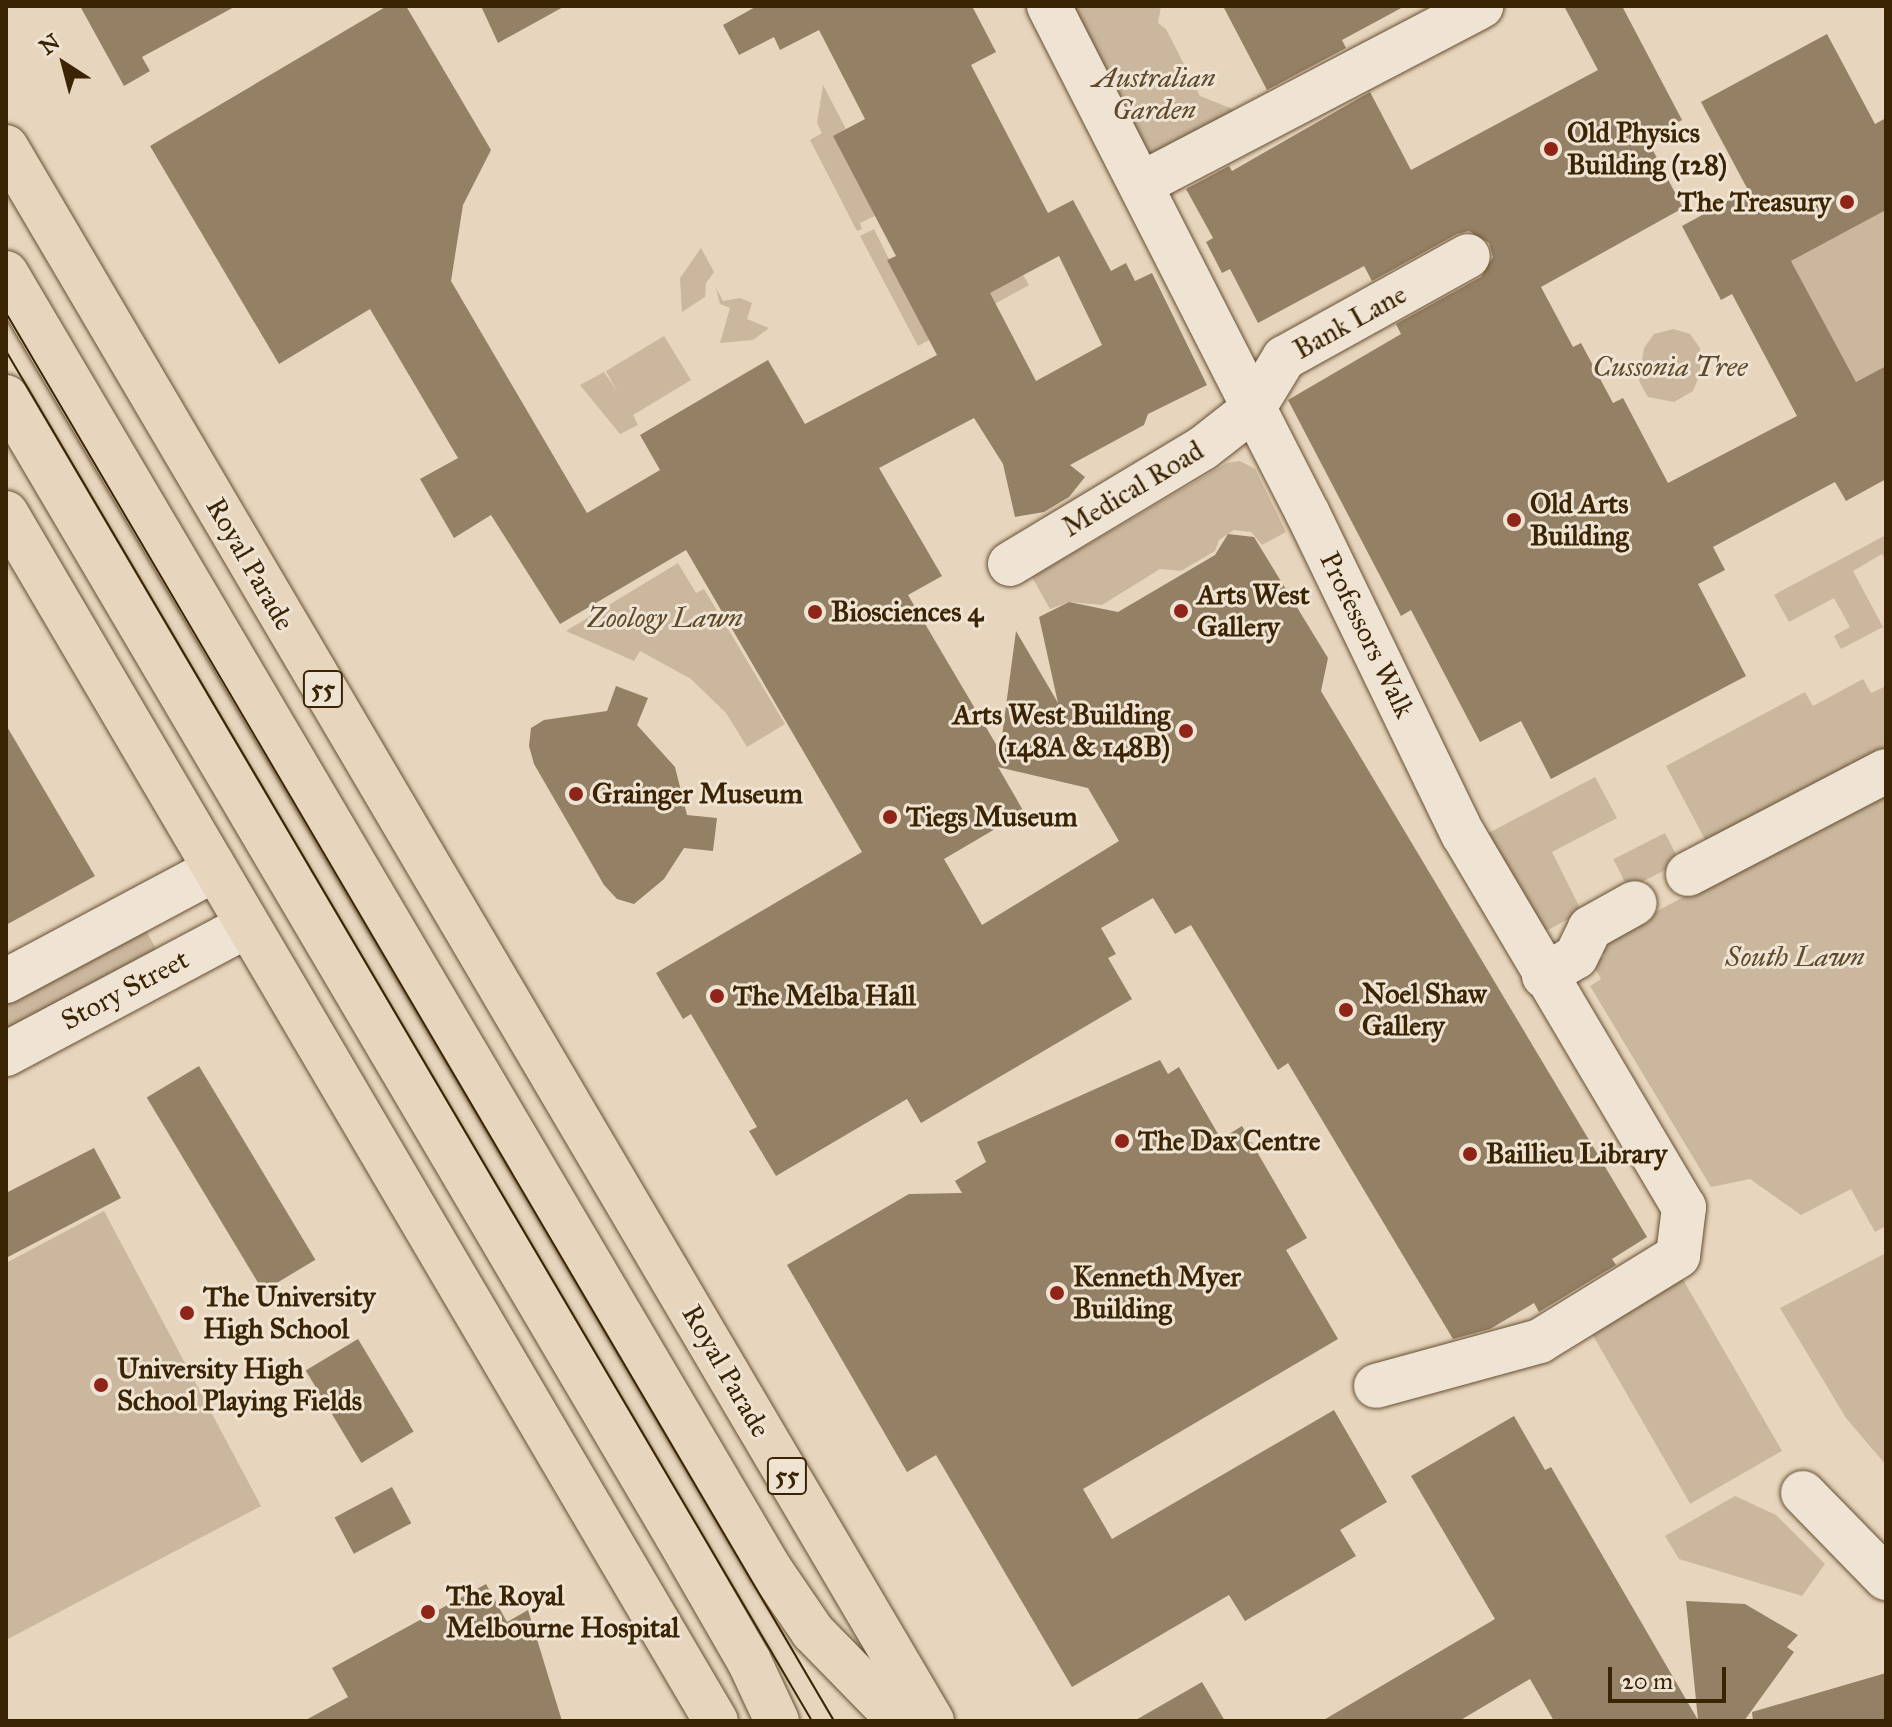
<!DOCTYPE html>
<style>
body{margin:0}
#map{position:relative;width:1892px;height:1727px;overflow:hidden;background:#e7d5bd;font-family:"IM FELL Great Primer",serif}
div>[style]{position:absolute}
.green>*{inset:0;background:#cab79d;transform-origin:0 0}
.building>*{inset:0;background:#948064;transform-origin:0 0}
.roads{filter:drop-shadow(0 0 2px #665032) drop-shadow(0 0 2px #665032)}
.minor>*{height:44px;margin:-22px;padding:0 22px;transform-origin:22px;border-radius:22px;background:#efe4d4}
.major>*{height:44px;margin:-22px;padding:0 22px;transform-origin:22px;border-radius:22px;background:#e7d5bd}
.tram>*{height:2px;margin:-1px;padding:0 1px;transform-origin:1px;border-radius:1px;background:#3b2403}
.dots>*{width:22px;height:22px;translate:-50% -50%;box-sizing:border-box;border:4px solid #efe4d4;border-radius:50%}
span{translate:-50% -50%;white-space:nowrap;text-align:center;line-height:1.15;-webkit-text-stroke:6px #efe4d4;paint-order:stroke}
.shield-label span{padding:2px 6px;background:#efe4d4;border:2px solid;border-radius:6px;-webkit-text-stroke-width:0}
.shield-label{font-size:26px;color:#3b2403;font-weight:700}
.park-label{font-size:28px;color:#5f492a;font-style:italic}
.poi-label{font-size:28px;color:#3b2403;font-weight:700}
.left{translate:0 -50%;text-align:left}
.right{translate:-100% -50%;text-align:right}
.street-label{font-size:28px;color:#3b2403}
.frame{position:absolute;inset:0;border:8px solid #3b2403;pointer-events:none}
.north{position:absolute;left:24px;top:24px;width:80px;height:80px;-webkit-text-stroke:6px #efe4d4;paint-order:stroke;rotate:324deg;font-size:22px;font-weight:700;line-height:32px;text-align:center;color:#3b2403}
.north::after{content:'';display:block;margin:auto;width:28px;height:36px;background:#3b2403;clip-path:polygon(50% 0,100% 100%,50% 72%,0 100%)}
.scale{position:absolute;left:1608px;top:1667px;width:118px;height:36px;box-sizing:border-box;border:4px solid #3b2403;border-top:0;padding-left:10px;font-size:24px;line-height:28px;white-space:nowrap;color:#3b2403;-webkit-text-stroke:6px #efe4d4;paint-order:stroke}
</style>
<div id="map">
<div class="green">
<div style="clip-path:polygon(1063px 6px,1161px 6px,1158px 23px,1166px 29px,1200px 96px,1238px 111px,1158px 162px,1138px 157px)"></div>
<div style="clip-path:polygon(823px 85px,846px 129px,834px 136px,875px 216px,860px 223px,862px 229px,857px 231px,810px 140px,822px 133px,817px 123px)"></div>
<div style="clip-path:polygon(1886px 210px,1886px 366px,1856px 382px,1791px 261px)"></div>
<div style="clip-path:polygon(874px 229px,923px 328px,1023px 275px,1029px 285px,918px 346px,860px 236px)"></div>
<div style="clip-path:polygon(701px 248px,714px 272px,706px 283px,705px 297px,682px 312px,680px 278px)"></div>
<div style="clip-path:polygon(716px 288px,723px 301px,740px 298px,752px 303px,747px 319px,769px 328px,753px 340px,720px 343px,730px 308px,720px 304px)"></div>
<div style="clip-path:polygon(1673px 329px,1690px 334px,1700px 348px,1700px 374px,1693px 391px,1674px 402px,1648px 397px,1639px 381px,1644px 348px,1654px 334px)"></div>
<div style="clip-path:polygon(664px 336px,691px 380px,633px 415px,638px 425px,620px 434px,580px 385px,604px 372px,617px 391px,606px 371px)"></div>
<div style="clip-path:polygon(1240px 461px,1255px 469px,1286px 532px,1262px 545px,1251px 532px,1234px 530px,1219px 540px,1215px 551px,1181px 571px,1160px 569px,1102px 605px,1069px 602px,1050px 609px,1032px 577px,1227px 463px)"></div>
<div style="clip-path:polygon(1886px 535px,1886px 561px,1882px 554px,1853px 571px,1883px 627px,1841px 649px,1834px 636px,1850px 627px,1834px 598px,1789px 622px,1774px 595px)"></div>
<div style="clip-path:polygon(678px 563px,696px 593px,704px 589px,785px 724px,747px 747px,726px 713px,691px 679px,640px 651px,634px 661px,566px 631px)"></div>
<div style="clip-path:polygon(1863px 679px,1871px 693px,1884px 687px,1886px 691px,1886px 754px,1709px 847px,1666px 766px,1805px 692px,1813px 706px)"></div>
<div style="clip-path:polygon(1595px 777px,1617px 818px,1552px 852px,1582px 912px,1538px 935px,1483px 836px)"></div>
<div style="clip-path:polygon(1886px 791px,1886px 1226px,1875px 1232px,1851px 1189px,1801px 1215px,1750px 1179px,1711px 1187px,1590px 986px,1601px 979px,1592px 963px,1605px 956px,1598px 942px)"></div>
<div style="left:1665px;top:833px;width:33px;height:58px;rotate:63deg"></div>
<div style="clip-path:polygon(144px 927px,160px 956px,6px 1038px,6px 999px)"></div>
<div style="clip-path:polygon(104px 1211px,261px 1506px,6px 1640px,6px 1263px)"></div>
<div style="clip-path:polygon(1886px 1253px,1886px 1465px,1846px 1418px,1780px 1308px)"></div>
<div style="left:1677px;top:1269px;width:210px;height:106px;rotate:60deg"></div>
<div style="clip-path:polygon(1735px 1496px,1776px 1515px,1825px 1564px,1802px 1596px,1679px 1559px,1665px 1536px)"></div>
</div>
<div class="building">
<div style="clip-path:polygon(80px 6px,236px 6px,142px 57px,150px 71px,124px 86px)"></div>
<div style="clip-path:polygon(evenodd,387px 6px,406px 6px,491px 150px,463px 205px,451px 281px,587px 513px,660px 470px,640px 435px,768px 360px,805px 424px,937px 355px,887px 260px,896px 256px,833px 136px,865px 119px,819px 30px,780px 50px,774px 37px,739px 55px,723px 25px,757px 6px,972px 6px,996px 52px,971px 65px,1048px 213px,1073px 200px,1111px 271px,1126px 263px,1135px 281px,1152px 273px,1207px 385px,1148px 414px,1144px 425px,1070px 465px,1085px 477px,1069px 497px,1044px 512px,1015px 517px,1003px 464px,974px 418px,879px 468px,942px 576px,908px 595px,1000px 751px,1016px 631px,1058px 703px,1039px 617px,1069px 602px,1118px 612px,1215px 555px,1228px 534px,1254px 537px,1328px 658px,1321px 691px,1647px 1237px,1612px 1259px,1616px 1265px,1539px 1312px,1534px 1303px,1490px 1329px,1453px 1339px,1288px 1063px,1278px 1070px,1191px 925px,1175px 934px,1153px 898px,1101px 928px,1116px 954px,1108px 958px,1132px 999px,921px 1123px,907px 1099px,776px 1176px,749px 1131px,757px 1127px,691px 1014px,683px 1019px,656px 973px,862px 852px,686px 550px,560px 624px,491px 515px,454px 538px,420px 479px,458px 458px,370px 309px,279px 364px,150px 146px,387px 6px,1059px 256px,1102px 345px,1036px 381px,990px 293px,1059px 256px,387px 6px,998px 767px,1088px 788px,1119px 841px,982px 925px,944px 859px,1024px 812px,998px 767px)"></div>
<div style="clip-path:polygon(481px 6px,565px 6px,498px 43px)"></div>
<div style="clip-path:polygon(1223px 6px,1405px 6px,1342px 40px,1346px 48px,1267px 90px)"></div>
<div style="clip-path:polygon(1564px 6px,1622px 6px,1682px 120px,1647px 139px,1683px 208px,1541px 287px,1573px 347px,1581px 343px,1613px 403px,1623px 398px,1668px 483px,1797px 416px,1732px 294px,1721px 300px,1682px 226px,1748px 190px,1701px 102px,1827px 34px,1875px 124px,1886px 118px,1886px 210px,1791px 261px,1856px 382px,1886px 366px,1886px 479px,1846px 501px,1835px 482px,1713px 547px,1725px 570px,1698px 584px,1746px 676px,1551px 779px,1521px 721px,1480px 742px,1411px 610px,1401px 616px,1288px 400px,1401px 334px,1396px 324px,1481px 277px,1493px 257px,1489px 243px,1469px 231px,1457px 234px,1372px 281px,1364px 266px,1258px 323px,1230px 269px,1222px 273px,1206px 242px,1213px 238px,1186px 189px,1229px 166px,1232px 171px,1370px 92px,1411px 170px,1598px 70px)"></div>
<div style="clip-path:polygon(616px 686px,648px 698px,637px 725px,675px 767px,687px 815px,717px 818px,713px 851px,684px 848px,664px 879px,634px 904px,617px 899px,604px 885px,534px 764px,529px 746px,531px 728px,544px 720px,607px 711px)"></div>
<div style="clip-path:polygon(6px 725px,95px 876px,6px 925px)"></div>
<div style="clip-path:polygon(1160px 1060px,1168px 1074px,1179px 1067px,1221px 1139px,1242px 1126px,1307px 1238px,1286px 1250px,1338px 1339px,1083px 1489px,1112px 1539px,1334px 1410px,1387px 1502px,1340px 1530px,1356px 1556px,1245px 1621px,1229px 1595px,1072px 1687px,936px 1455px,907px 1472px,787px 1265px,909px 1194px,962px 1193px,955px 1181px,986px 1162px,977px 1142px)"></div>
<div style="left:199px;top:1066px;width:226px;height:61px;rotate:59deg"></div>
<div style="clip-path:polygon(94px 1148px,121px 1198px,6px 1258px,6px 1193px)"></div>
<div style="left:358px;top:1339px;width:108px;height:61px;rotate:59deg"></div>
<div style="clip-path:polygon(1514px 1416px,1545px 1470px,1551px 1467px,1698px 1720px,1686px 1601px,1745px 1604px,1798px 1635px,1787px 1647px,1794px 1652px,1744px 1721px,1554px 1721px,1530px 1679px,1459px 1721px,1322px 1721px,1495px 1619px,1411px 1476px)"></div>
<div style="left:392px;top:1487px;width:41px;height:65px;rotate:62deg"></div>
<div style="clip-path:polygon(486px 1584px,507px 1622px,528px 1610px,562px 1721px,304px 1721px,348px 1697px,332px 1668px)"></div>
<div style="clip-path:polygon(1886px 1673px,1886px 1721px,1753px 1721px,1752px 1712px)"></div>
<div style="clip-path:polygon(1202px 1682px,1225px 1721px,1134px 1721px)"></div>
</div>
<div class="roads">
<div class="minor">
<div style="left:1049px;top:6px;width:570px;rotate:62.99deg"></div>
<div style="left:1308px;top:514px;width:356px;rotate:64.2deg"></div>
<div style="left:1463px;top:834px;width:434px;rotate:59.4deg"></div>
<div style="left:1684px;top:1207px;width:49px;rotate:97deg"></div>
<div style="left:1678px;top:1256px;width:162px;rotate:148.4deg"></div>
<div style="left:1540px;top:1341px;width:170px;rotate:164.7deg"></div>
<div style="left:1141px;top:184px;width:384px;rotate:-27.6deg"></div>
<div style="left:1010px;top:564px;width:225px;rotate:-31deg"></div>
<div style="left:1203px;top:448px;width:63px;rotate:-38deg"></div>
<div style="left:1253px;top:409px;width:60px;rotate:-58.7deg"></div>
<div style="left:1284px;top:358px;width:210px;rotate:-29deg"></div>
<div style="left:1688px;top:874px;width:223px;rotate:-27.5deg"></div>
<div style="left:1544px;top:976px;width:37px;rotate:-31deg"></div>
<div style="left:1576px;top:957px;width:32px;rotate:-64deg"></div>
<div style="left:1590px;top:928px;width:51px;rotate:-29.1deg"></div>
<div style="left:6px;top:981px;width:234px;rotate:-28.1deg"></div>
<div style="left:6px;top:1054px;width:271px;rotate:-28deg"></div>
<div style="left:1803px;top:1493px;width:119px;rotate:45.7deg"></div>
</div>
<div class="major">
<div style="left:6px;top:147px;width:1826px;rotate:59.53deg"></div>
<div style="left:6px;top:273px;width:1504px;rotate:59.48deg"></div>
<div style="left:770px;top:1569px;width:76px;rotate:55.7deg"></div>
<div style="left:813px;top:1632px;width:124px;rotate:45.7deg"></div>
<div style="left:6px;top:397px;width:1322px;rotate:59.5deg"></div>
<div style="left:677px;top:1536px;width:144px;rotate:60.1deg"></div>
<div style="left:749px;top:1661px;width:66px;rotate:65deg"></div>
<div style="left:6px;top:513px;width:1401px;rotate:59.56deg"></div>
</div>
</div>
<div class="tram">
<div style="left:6px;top:313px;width:1633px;rotate:59.54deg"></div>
<div style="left:6px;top:351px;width:1590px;rotate:59.53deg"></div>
</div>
<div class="dots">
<div style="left:1551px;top:149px;background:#8f2418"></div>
<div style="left:1847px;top:202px;background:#8f2418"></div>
<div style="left:1514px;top:520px;background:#8f2418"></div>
<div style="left:1181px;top:611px;background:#8f2418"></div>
<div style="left:815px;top:612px;background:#8f2418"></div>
<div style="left:1186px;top:731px;background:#8f2418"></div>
<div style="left:576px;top:794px;background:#8f2418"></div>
<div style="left:890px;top:817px;background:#8f2418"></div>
<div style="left:717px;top:996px;background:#8f2418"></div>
<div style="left:1346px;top:1010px;background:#8f2418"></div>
<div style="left:1122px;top:1141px;background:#8f2418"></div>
<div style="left:1470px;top:1154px;background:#8f2418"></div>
<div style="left:1057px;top:1293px;background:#8f2418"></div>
<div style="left:187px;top:1313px;background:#8f2418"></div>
<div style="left:101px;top:1385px;background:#8f2418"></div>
<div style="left:428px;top:1612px;background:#8f2418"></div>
</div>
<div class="shield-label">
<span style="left:323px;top:689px">55</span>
<span style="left:787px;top:1476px">55</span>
</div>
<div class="park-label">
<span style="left:1154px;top:94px">Australian<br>Garden</span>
<span style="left:1670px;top:367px">Cussonia Tree</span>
<span style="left:665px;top:618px">Zoology Lawn</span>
<span style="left:1795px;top:957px">South Lawn</span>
</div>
<div class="poi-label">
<span class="left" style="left:1567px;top:149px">Old Physics<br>Building (128)</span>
<span class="right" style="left:1831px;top:202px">The Treasury</span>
<span class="left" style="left:1530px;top:520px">Old Arts<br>Building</span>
<span class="left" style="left:1197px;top:611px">Arts West<br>Gallery</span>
<span class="left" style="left:831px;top:612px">Biosciences 4</span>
<span class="right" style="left:1170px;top:731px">Arts West Building<br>(148A &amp; 148B)</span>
<span class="left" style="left:592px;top:794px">Grainger Museum</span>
<span class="left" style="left:906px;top:817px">Tiegs Museum</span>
<span class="left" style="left:1362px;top:1010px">Noel Shaw<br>Gallery</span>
<span class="left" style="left:733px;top:996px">The Melba Hall</span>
<span class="left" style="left:1138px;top:1141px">The Dax Centre</span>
<span class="left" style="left:1486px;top:1154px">Baillieu Library</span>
<span class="left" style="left:1073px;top:1293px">Kenneth Myer<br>Building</span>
<span class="left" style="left:203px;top:1313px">The University<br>High School</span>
<span class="left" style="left:117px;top:1385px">University High<br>School Playing Fields</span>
<span class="left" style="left:446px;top:1612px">The Royal<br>Melbourne Hospital</span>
</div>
<div class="street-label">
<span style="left:1350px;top:322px;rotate:-29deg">Bank Lane</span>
<span style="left:1133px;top:489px;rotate:-31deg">Medical Road</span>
<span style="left:250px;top:564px;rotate:60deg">Royal Parade</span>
<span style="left:1367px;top:635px;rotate:64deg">Professors Walk</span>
<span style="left:125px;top:990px;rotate:-28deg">Story Street</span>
<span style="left:726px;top:1371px;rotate:60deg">Royal Parade</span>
</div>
<div class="frame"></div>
<div class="north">N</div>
<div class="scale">20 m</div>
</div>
